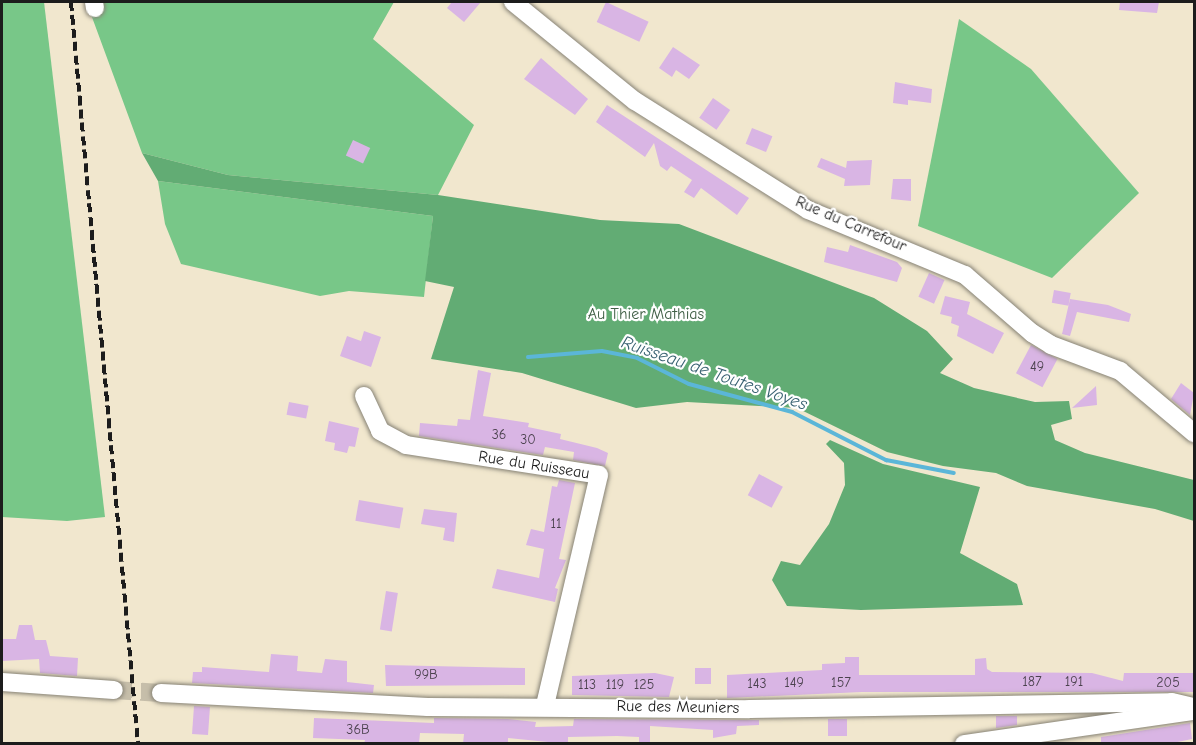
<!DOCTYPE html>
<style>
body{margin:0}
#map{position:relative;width:1196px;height:745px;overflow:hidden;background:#f1e7ce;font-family:"Comic Neue",sans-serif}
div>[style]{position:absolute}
.green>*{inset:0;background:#78c788}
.forest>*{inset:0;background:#62ac74}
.stream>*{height:4px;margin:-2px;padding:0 2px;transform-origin:2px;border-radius:2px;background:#5bb6d8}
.building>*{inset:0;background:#d9b5e4;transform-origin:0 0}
.minor-tunnel>*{height:18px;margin-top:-9px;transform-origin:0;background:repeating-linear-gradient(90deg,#c6beaa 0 18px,transparent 0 27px)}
.roads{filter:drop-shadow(0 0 2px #868275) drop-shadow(0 0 2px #868275)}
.minor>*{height:18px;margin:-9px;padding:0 9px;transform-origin:9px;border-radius:9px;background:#fff}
.rail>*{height:4px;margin-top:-2px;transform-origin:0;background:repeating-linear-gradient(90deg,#1c1c1c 0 9px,transparent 0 13.5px)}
span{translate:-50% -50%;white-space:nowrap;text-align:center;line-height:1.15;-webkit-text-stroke:4.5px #fff;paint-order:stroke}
.number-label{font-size:14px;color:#4b424e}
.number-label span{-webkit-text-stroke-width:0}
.street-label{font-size:16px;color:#1c1c1c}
.park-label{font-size:16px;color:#416047}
.water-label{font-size:18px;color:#386171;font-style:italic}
.frame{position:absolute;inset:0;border:3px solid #1c1c1c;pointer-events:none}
</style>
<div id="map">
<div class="green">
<div style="clip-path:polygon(2px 2px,44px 2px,105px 517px,67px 521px,2px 517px)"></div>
<div style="clip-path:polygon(94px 2px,394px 2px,373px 39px,474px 125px,438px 195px,228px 175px,142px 153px,89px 9px)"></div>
<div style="clip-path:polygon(959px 19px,1031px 69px,1139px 193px,1052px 278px,918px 226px)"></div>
<div style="clip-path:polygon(158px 181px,433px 216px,424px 297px,349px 291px,320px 296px,181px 264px,165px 224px)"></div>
</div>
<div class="forest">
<div style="clip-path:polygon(142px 153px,228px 175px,438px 195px,600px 220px,679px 224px,874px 298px,927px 331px,953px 359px,940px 373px,974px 388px,1035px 402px,1069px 401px,1072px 419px,1051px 425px,1055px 440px,1085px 453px,1194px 480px,1194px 521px,1155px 509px,1027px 486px,996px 473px,943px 466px,887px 452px,797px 408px,687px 402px,636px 408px,522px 373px,431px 359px,454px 287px,425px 281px,433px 216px,158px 181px)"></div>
<div style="clip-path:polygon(830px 440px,883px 464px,980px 487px,960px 553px,1017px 584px,1023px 605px,861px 610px,787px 606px,772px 580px,781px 561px,800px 565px,829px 524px,845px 485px,844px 463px,826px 444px)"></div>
</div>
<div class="stream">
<div style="left:528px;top:357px;width:74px;rotate:-4.6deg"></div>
<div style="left:602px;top:351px;width:36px;rotate:11deg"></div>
<div style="left:637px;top:358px;width:58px;rotate:26.6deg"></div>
<div style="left:689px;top:384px;width:107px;rotate:15.2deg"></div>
<div style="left:792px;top:412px;width:106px;rotate:27.1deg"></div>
<div style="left:886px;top:460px;width:69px;rotate:10.8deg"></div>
</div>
<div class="building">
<div style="clip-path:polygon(452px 2px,481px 2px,464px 22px,447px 8px)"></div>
<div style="left:606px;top:2px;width:47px;height:22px;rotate:25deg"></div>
<div style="clip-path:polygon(1120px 2px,1159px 2px,1157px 13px,1119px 10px)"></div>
<div style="clip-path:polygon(673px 47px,700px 65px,689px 79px,676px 70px,672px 77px,659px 68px)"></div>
<div style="clip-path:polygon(541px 58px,588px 99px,575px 115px,524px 79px)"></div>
<div style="clip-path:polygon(895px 82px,932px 89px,931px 103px,908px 100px,908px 105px,893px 103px)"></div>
<div style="left:713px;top:98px;width:21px;height:24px;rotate:35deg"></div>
<div style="clip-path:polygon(607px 105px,749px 198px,737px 215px,701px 188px,694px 198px,684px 192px,692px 180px,671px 166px,667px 171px,660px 166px,654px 143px,645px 157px,596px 122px)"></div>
<div style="left:752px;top:128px;width:22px;height:17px;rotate:22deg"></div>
<div style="left:353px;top:140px;width:19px;height:17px;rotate:25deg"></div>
<div style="clip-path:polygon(821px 158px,846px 168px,847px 161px,872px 160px,870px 185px,844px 186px,845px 179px,817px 167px)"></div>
<div style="clip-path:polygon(893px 179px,911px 179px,911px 201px,891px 199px)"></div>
<div style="clip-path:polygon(850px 245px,897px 262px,902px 268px,897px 282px,824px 262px,827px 247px,848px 252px)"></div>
<div style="left:929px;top:273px;width:17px;height:26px;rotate:24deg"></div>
<div style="left:1054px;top:290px;width:17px;height:13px;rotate:10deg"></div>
<div style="clip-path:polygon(945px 296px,970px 302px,967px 314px,1004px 333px,993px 354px,957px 336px,959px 326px,951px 323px,952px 317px,940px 314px)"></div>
<div style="clip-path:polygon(1070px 299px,1108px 305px,1131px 314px,1129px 322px,1077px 312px,1070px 336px,1062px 334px)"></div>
<div style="clip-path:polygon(364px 331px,381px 337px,371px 367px,340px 356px,347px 336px,361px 341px)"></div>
<div style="left:1031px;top:345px;width:30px;height:32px;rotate:28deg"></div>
<div style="clip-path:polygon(478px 370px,491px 373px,483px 416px,529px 423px,528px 427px,561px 434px,560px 439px,597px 448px,608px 453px,605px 466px,573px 460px,574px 452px,545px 447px,543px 455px,419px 436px,420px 423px,457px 426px,458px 419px,470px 420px)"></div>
<div style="clip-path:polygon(1181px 383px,1194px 393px,1190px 415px,1171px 399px)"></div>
<div style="clip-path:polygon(1096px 386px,1097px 405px,1072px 408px)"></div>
<div style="left:289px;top:402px;width:20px;height:13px;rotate:11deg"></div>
<div style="clip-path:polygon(329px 421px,359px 428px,355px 447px,349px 446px,347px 453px,334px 450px,335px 443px,325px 441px)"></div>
<div style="left:759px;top:474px;width:27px;height:24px;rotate:28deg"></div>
<div style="clip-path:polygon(559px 480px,575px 483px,559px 559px,566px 560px,555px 588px,558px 589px,555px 602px,492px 588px,497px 569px,539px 578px,544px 549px,526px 545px,531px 529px,544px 532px,552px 486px,557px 487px)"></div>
<div style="left:359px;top:500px;width:45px;height:21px;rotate:10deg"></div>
<div style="clip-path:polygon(424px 509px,457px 513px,454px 542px,443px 540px,445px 528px,421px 524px)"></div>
<div style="left:386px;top:591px;width:12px;height:39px;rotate:9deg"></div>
<div style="clip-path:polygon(19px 625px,32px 625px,35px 640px,46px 640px,50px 656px,78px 658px,77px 676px,40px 673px,39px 659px,2px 661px,2px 639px,16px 639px)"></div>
<div style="clip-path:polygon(271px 654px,298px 656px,297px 671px,322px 673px,325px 659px,347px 661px,347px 682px,374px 685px,373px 693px,192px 683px,193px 672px,202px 672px,202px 667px,269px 672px)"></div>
<div style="clip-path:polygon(845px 657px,859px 657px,859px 675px,975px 675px,975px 659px,986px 658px,987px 669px,992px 672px,1092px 673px,1123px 681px,1124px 673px,1194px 673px,1194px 692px,862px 692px,727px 698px,727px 675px,822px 670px,822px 664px,845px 663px)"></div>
<div style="clip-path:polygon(385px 665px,525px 668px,525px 685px,386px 686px)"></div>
<div style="left:711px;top:668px;width:16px;height:16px;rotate:90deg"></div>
<div style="clip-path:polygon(655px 673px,674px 677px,669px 697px,572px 695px,572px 676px)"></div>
<div style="left:194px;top:706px;width:16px;height:28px;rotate:4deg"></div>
<div style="clip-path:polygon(996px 716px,1017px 716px,1017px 725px,996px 728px)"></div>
<div style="clip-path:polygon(314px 718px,434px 723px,434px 718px,508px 719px,536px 722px,535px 727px,573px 726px,574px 719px,759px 720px,759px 725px,737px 726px,736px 734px,713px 738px,713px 730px,650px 726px,650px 742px,639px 742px,639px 737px,617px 736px,568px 737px,568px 744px,508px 738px,508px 744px,463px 744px,464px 734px,420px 733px,419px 744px,364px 744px,365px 740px,313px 738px)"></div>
<div style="left:847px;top:719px;width:17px;height:19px;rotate:90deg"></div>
<div style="clip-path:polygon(1190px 723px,1192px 739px,1168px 744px,1101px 744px,1101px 737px)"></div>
</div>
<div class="minor-tunnel">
<div style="left:114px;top:690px;width:47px;rotate:3.7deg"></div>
</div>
<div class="roads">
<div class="minor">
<div style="left:94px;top:2px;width:6px;rotate:81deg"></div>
<div style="left:513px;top:2px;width:157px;rotate:39.1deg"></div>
<div style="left:635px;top:101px;width:204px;rotate:32.2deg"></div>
<div style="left:808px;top:210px;width:170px;rotate:22.5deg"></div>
<div style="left:965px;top:275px;width:89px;rotate:40.9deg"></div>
<div style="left:1032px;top:333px;width:22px;rotate:32deg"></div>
<div style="left:1051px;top:345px;width:74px;rotate:20.6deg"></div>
<div style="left:1120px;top:371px;width:97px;rotate:40deg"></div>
<div style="left:364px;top:396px;width:38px;rotate:65deg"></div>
<div style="left:380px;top:431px;width:30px;rotate:28deg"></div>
<div style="left:406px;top:445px;width:195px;rotate:8.8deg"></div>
<div style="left:599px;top:475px;width:236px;rotate:103.2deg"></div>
<div style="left:2px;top:682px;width:112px;rotate:4.1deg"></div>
<div style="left:161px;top:693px;width:267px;rotate:3deg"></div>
<div style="left:428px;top:707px;width:321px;rotate:0.4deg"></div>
<div style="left:749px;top:709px;width:423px;rotate:-0.9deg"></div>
<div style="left:1172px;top:702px;width:23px;rotate:13deg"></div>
<div style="left:964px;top:744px;width:232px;rotate:-8.2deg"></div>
</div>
</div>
<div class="rail">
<div style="left:71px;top:2px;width:745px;rotate:84.84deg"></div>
</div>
<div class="number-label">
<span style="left:1037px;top:367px">49</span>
<span style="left:499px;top:435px">36</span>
<span style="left:528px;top:440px">30</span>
<span style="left:556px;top:524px">11</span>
<span style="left:426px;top:675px">99B</span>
<span style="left:1032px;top:682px">187</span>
<span style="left:1074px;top:682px">191</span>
<span style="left:794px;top:683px">149</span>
<span style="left:841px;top:683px">157</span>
<span style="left:1168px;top:683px">205</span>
<span style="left:757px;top:684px">143</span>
<span style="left:587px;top:685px">113</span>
<span style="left:615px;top:685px">119</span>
<span style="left:644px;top:685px">125</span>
<span style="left:358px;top:730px">36B</span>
</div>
<div class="street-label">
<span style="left:851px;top:224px;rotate:23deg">Rue du Carrefour</span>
<span style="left:534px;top:465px;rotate:9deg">Rue du Ruisseau</span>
<span style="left:678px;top:707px;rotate:1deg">Rue des Meuniers</span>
</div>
<div class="park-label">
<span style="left:646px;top:314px">Au Thier Mathias</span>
</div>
<div class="water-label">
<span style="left:714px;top:374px;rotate:19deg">Ruisseau de Toutes Voyes</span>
</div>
<div class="frame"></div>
</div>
